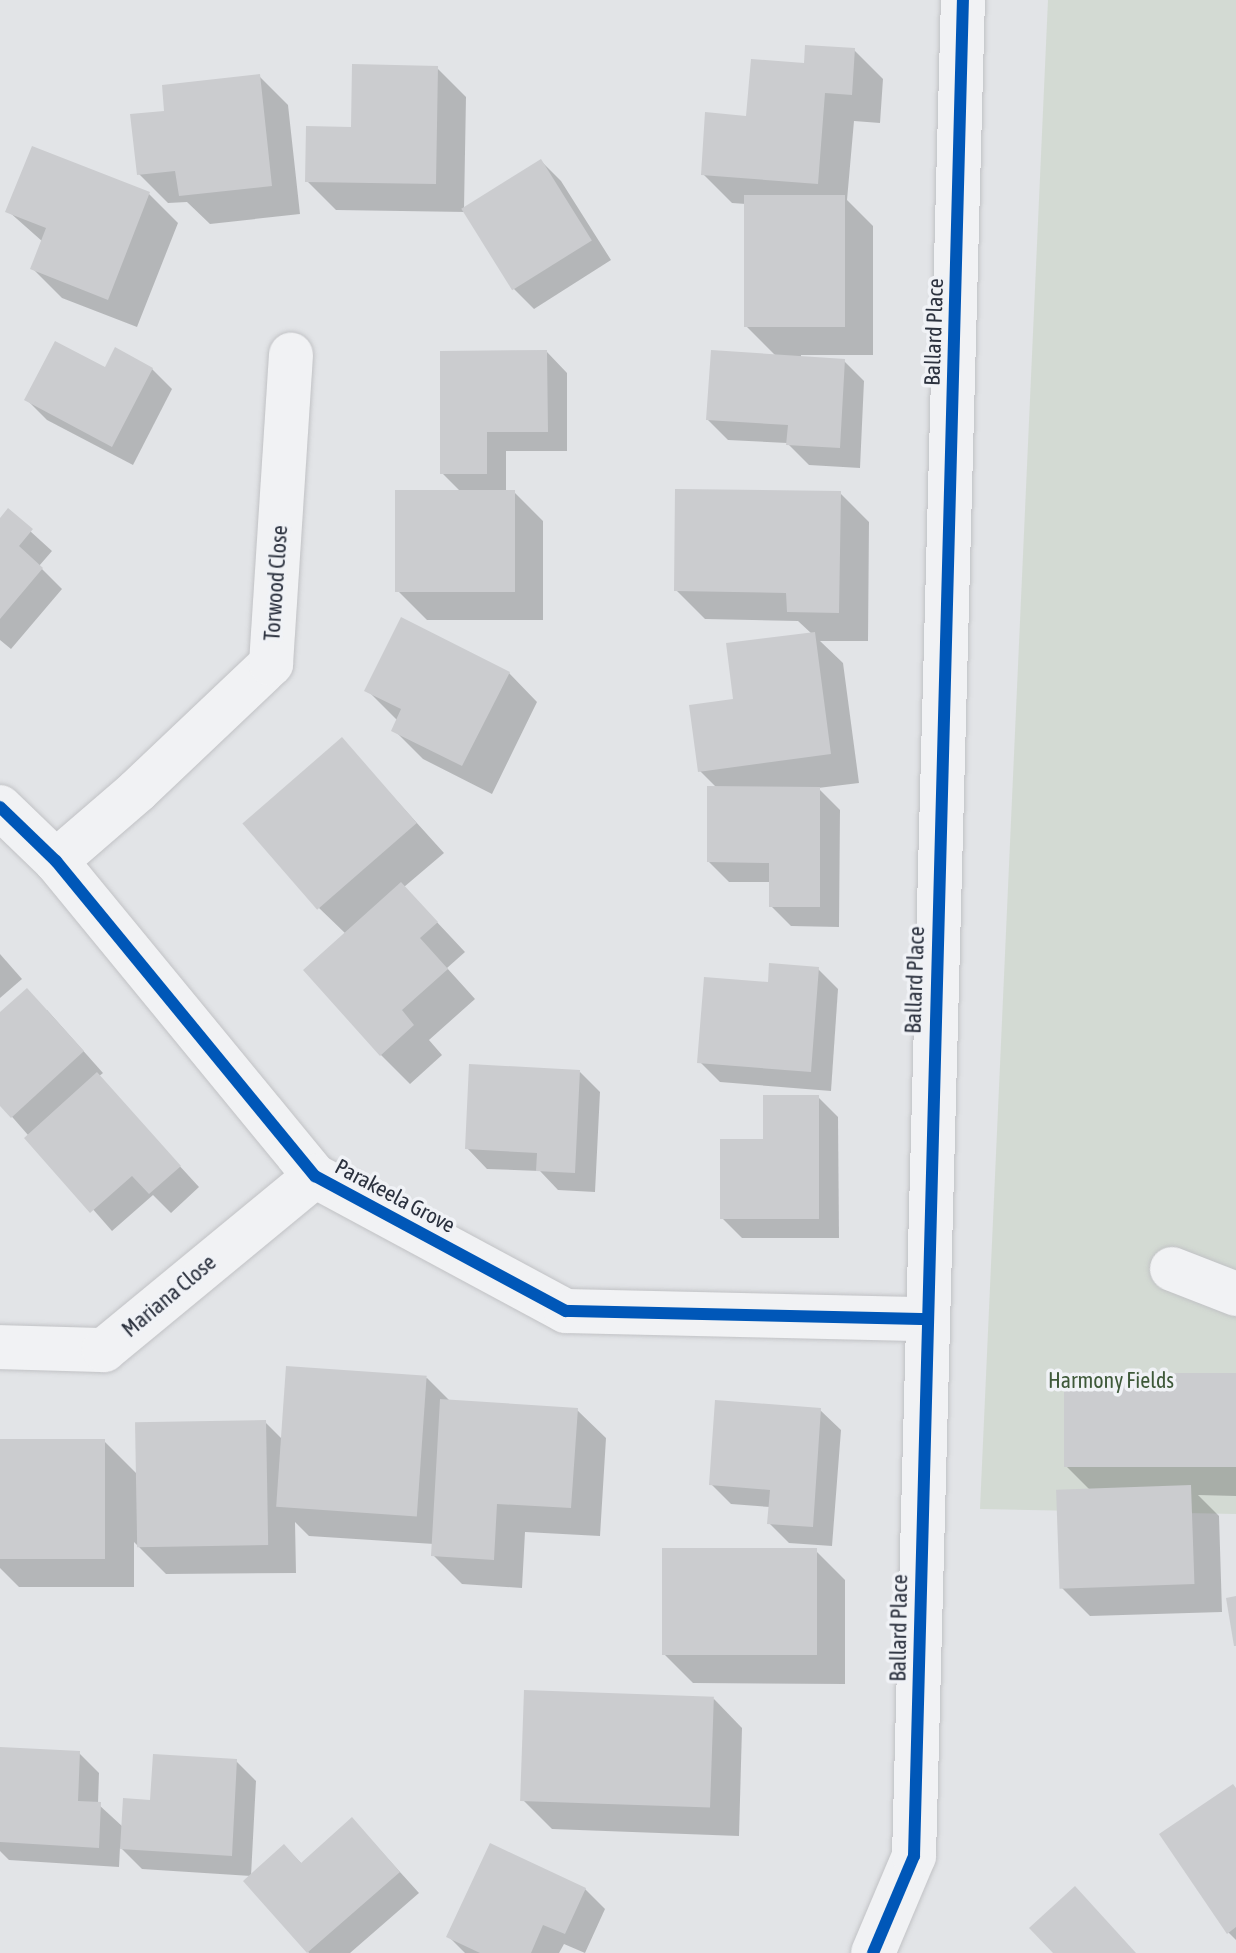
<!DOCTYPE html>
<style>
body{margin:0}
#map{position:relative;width:1236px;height:1953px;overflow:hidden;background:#e2e4e7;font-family:"Asap Condensed",sans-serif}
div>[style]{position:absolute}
.green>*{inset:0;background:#d3dad3}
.shadow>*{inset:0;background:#0003}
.building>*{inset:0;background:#cbcccf;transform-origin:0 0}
.roads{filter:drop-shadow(0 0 2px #c1c2c5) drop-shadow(0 0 2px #c1c2c5)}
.minor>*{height:44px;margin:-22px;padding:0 22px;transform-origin:22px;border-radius:22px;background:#f1f2f4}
.cycleway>*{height:12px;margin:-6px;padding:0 6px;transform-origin:6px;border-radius:6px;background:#0057b8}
span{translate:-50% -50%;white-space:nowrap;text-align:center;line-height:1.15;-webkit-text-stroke:7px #f0f2f6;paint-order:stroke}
.street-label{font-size:22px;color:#2b313e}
.park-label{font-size:22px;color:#3e5939}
</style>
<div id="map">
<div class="green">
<div style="clip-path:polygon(1048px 0,1236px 0,1236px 1514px,980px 1509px)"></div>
</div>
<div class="shadow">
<div style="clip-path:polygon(854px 50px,883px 79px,880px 123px,854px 121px,847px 200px,873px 226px,873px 355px,801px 355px,801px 358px,844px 361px,864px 381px,860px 468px,809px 465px,787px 443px,728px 440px,708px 420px,777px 357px,746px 326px,746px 204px,732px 203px,703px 174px,748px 118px,806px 66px)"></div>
<div style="clip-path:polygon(437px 68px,466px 97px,464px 209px,541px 161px,561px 181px,611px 260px,534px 309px,514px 289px,466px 212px,336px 210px,307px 181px,353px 129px)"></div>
<div style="clip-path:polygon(259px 76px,288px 105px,300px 214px,210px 224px,187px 202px,168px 203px,139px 174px,166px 113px)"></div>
<div style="clip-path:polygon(149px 194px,178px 223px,137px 327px,62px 298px,33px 269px,43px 242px,8px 211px)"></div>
<div style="clip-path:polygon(547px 352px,567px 373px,567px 451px,506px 451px,506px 492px,514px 492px,543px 521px,543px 620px,427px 620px,398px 591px,461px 492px,442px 473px)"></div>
<div style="clip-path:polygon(152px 369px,172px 389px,133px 465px,47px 420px,27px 400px)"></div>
<div style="clip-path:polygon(840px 493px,869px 522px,868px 641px,820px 641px,843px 663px,859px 783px,818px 788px,840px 810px,839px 927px,791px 926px,771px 906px,771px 882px,729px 882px,709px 862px,718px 789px,700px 771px,736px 701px,812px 634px,798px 621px,705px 619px,676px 590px)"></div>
<div style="clip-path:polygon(8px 511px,52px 551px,39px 566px,62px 589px,11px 649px,0 640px,0 521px)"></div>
<div style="clip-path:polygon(509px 673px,537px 702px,492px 794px,423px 759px,394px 730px,398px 721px,367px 690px)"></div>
<div style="clip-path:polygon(342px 740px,444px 853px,404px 887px,465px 952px,447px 968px,475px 999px,429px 1040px,442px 1055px,410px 1084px,381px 1055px,346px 934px,319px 908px)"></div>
<div style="clip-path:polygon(0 954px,22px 979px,0 998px)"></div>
<div style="clip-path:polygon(818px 969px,838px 989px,831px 1091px,720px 1082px,700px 1062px,770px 984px)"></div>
<div style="clip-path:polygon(47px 1010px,103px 1073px,98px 1077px,199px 1187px,171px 1213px,153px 1195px,112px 1231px,0 1103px,0 1015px)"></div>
<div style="clip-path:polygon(580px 1072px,600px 1092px,595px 1192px,558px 1190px,540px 1171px,487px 1169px,467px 1148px)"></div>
<div style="clip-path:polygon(818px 1097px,838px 1117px,839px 1238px,742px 1238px,722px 1218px,765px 1141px)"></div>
<div style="clip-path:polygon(1236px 1375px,1236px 1496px,1198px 1495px,1219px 1516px,1222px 1612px,1090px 1616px,1061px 1587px,1090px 1490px,1066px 1466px)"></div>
<div style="clip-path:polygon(427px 1378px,451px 1402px,577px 1410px,606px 1438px,600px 1536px,525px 1532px,522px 1588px,462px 1584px,433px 1555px,434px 1544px,309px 1536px,295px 1522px,296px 1573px,166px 1574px,134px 1542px,134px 1587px,19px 1587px,0 1568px,0 1442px,104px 1441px,137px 1474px,265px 1422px,284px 1441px)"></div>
<div style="clip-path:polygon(820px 1410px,841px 1430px,832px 1546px,789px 1543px,769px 1523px,770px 1507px,731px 1504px,711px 1484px)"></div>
<div style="clip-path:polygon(816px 1551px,845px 1580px,845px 1684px,693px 1683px,664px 1654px)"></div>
<div style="clip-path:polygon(714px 1699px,742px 1728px,739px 1836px,552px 1829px,523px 1800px)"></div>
<div style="clip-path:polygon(0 1749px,79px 1753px,99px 1773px,98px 1804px,123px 1827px,152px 1802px,236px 1761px,256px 1781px,251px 1876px,142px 1869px,120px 1847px,119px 1867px,9px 1860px,0 1851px)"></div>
<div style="clip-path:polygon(1236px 1790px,1236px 1940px,1228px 1932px)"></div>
<div style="clip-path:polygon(371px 1840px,419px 1893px,350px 1953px,309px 1953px,245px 1881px,284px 1846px,302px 1864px)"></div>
<div style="clip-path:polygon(585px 1889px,605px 1909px,585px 1953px,564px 1944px,559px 1953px,465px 1953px,449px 1937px)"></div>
</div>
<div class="building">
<div style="clip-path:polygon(805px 45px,855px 48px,852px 95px,825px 93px,818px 184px,701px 175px,705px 112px,746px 116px,751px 59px,804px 63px)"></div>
<div style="clip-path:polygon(352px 64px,438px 66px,436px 184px,305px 182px,306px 126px,351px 127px)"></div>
<div style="clip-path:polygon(260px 74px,272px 186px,179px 196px,175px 171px,137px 175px,130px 114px,164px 111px,162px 85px)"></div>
<div style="clip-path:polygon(32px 146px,150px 192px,108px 300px,30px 269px,46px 228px,5px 212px)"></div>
<div style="left:541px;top:159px;width:96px;height:94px;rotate:58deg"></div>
<div style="left:744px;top:195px;width:101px;height:132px"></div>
<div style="clip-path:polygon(55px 341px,105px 367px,115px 347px,153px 368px,112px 447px,24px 400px)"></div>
<div style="clip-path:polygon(547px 350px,548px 432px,487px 432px,487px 474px,440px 474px,440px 351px)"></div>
<div style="clip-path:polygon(711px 350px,845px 359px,840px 448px,786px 445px,788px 425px,706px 420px)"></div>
<div style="clip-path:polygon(675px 489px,841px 491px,839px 613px,787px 612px,786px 593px,674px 591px)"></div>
<div style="left:395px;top:490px;width:120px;height:102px"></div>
<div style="clip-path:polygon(8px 508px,33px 529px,19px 546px,43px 568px,0 619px,0 518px)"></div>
<div style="clip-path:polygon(401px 617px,510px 672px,462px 766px,391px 731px,401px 709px,364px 691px)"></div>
<div style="clip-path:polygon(815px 632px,831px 754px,698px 772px,689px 705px,733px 699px,726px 643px)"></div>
<div style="left:342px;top:737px;width:114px;height:132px;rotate:49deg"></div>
<div style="clip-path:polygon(707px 786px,820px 787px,820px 907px,769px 907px,769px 863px,707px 862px)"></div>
<div style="clip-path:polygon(401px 882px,438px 922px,420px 938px,448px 969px,402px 1010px,414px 1025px,380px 1056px,303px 970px)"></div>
<div style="clip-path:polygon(769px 963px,819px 967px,811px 1072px,697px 1063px,704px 977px,768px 982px)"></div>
<div style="clip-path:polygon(27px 988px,84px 1051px,11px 1118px,0 1106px,0 1012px)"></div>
<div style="clip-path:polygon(469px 1064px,580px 1070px,575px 1173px,536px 1171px,537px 1153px,465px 1149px)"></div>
<div style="clip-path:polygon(97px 1072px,181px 1166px,149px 1194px,132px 1176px,90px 1213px,24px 1138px)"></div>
<div style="clip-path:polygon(763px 1095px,819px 1095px,819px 1219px,720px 1219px,720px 1139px,763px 1139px)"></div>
<div style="left:286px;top:1366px;width:141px;height:141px;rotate:4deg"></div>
<div style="left:1064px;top:1373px;width:172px;height:94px"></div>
<div style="clip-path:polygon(440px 1399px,578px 1408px,571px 1508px,497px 1504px,494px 1560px,431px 1556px)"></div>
<div style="clip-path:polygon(715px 1400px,821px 1408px,813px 1527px,767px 1524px,770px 1490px,709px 1485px)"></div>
<div style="left:266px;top:1420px;width:125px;height:131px;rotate:89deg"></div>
<div style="left:105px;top:1439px;width:120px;height:105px;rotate:90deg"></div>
<div style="left:1191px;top:1485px;width:99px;height:135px;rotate:88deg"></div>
<div style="left:662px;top:1548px;width:155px;height:107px"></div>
<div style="clip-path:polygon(1236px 1596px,1236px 1646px,1234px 1646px,1226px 1598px)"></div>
<div style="left:524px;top:1690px;width:190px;height:111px;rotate:2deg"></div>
<div style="clip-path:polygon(0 1747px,80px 1751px,78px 1801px,101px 1802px,99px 1848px,0 1842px)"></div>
<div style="clip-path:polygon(153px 1754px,237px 1759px,232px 1856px,120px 1849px,123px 1798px,150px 1800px)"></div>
<div style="clip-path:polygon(1233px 1784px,1236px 1788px,1236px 1927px,1227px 1934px,1159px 1834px)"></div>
<div style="clip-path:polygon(352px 1817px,400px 1872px,307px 1953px,243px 1881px,284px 1844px,301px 1863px)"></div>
<div style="clip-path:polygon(490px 1843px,586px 1888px,565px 1934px,543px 1925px,531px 1953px,480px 1953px,446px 1937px)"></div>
<div style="clip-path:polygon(1075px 1886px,1136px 1953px,1053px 1953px,1029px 1928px)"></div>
</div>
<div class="roads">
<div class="minor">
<div style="left:0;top:807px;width:78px;rotate:44deg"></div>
<div style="left:56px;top:861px;width:408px;rotate:50.6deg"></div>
<div style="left:315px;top:1176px;width:285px;rotate:28.3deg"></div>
<div style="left:566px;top:1311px;width:360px;rotate:1.3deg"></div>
<div style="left:56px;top:861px;width:107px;rotate:-40.8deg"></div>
<div style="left:137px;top:791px;width:185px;rotate:-43.5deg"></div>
<div style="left:271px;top:664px;width:310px;rotate:-86.3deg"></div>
<div style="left:1172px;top:1269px;width:69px;rotate:21.3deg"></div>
<div style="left:0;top:1347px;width:104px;rotate:1.7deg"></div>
<div style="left:104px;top:1350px;width:273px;rotate:-39.5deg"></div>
<div style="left:873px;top:1953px;width:105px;rotate:-67.1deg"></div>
<div style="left:914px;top:1856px;width:1857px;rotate:-88.49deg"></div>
</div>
</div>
<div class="cycleway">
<div style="left:0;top:807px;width:78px;rotate:44deg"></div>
<div style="left:56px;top:861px;width:408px;rotate:50.6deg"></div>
<div style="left:315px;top:1176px;width:285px;rotate:28.3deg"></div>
<div style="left:566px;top:1311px;width:360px;rotate:1.3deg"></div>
<div style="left:873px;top:1953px;width:105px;rotate:-67.1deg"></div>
<div style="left:914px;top:1856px;width:1857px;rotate:-88.49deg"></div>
</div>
<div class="street-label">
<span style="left:934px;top:332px;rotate:-88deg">Ballard Place</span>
<span style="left:276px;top:583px;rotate:-86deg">Torwood Close</span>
<span style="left:915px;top:980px;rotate:-88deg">Ballard Place</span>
<span style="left:395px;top:1196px;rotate:28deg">Parakeela Grove</span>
<span style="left:169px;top:1296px;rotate:-40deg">Mariana Close</span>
<span style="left:899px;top:1628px;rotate:-89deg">Ballard Place</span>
</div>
<div class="park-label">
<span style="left:1111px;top:1381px">Harmony Fields</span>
</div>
</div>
